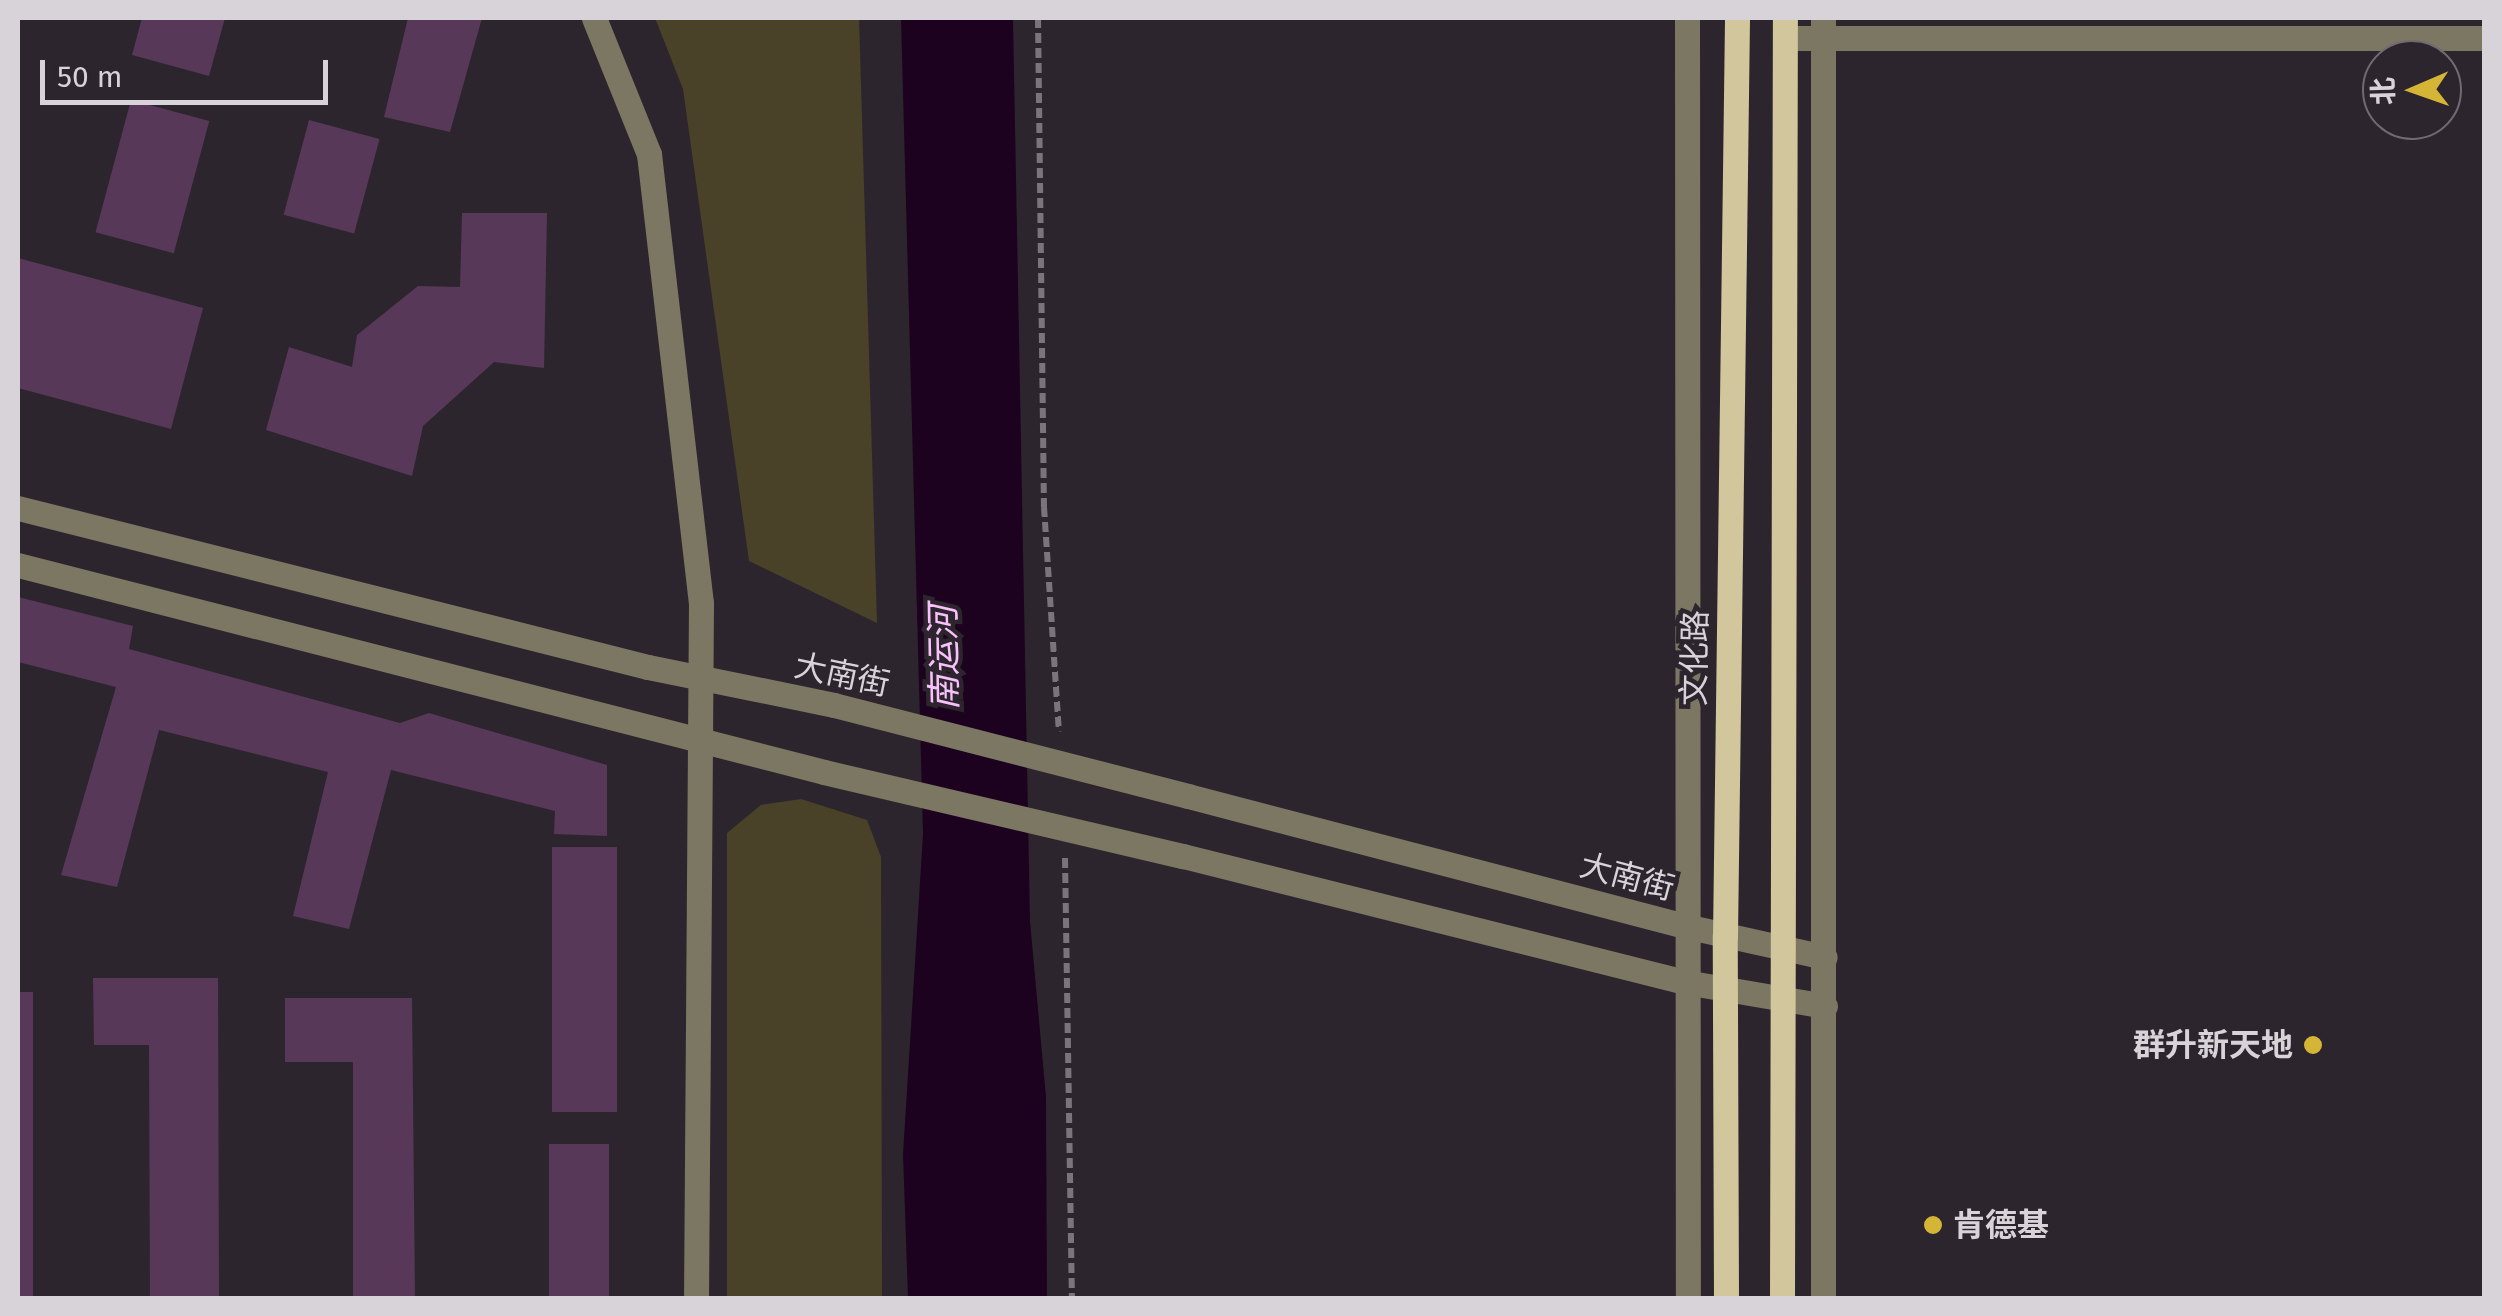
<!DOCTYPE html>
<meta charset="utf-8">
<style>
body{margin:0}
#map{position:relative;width:2502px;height:1316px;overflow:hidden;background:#2d252d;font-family:"Fira Sans","Noto Sans SC",sans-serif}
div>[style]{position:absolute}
.green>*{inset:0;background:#494228}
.water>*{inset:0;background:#1c021e}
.building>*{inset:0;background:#573859;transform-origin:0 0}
.path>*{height:6px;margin-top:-3px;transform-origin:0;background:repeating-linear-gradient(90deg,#7b757b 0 10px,transparent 0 15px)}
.minor>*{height:25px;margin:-12.5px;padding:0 12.5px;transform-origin:12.5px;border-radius:12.5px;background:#7c7763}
.major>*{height:25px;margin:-12.5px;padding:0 12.5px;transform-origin:12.5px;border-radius:12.5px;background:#d1c69c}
.minor-bridge>*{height:25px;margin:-12.5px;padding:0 12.5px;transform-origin:12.5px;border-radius:12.5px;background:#7c7763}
.dots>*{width:28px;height:28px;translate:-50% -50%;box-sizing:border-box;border:5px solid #2d252d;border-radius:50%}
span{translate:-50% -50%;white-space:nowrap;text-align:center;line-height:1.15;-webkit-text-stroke:9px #2d252d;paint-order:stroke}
.street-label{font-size:32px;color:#d8d3d8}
.poi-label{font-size:32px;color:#d8d3d8;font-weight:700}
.right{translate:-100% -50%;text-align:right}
.left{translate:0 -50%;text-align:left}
.water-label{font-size:35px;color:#f8c1fb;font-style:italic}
.frame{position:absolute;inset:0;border:20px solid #d8d3d8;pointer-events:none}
.north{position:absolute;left:2362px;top:40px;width:100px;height:100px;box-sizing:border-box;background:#2d252d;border:2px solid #716b71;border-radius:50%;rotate:268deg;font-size:28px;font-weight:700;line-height:40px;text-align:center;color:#d8d3d8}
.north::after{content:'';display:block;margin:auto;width:35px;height:45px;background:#d5b535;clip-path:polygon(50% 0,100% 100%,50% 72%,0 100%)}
.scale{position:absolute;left:40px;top:60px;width:288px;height:45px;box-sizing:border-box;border:5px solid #d8d3d8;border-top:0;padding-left:12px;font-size:30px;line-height:35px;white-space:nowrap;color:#d8d3d8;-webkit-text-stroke:8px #2d252d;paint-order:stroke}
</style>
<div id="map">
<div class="green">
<div style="clip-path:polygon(655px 18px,859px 18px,877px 623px,749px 561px,683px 89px)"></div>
<div style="clip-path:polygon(801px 799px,867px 820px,881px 857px,882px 1298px,727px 1298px,727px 833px,761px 805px)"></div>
</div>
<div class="water">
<div style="clip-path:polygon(901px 18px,1013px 18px,1030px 921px,1046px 1097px,1047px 1298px,908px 1298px,903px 1154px,923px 834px)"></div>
</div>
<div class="building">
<div style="clip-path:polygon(142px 18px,225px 18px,209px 76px,132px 55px)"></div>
<div style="clip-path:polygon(408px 18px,482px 18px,450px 132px,384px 117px)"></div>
<div style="left:131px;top:100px;width:81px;height:137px;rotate:15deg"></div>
<div style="left:309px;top:120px;width:73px;height:98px;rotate:15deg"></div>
<div style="clip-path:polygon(462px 213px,547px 213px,544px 368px,494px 362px,423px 426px,412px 476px,266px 430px,289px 347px,352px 367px,357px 335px,418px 286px,460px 287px)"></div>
<div style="clip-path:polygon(18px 258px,203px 308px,171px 429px,18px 388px)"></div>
<div style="clip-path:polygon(18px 597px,133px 626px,129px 649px,400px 723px,429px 713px,607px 765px,607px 836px,554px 834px,555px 811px,391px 770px,349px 929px,293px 916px,328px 772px,159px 730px,117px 887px,61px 875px,116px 687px,18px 662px)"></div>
<div style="left:552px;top:847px;width:65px;height:265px"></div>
<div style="clip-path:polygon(93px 978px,218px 978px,219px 1298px,150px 1298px,149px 1045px,94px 1045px)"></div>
<div style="left:18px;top:992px;width:15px;height:306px"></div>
<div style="clip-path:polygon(285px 998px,412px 998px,415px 1298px,353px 1298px,353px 1062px,285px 1062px)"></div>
<div style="left:549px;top:1144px;width:60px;height:154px"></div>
</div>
<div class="path">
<div style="left:1038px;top:18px;width:489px;rotate:89.3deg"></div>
<div style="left:1044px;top:507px;width:225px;rotate:86.2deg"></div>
<div style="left:1065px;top:858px;width:440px;rotate:89.1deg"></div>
</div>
<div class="minor">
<div style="left:594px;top:18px;width:147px;rotate:68deg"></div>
<div style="left:649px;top:154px;width:452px;rotate:83.4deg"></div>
<div style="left:701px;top:603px;width:695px;rotate:90.41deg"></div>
<div style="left:1687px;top:18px;width:1280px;rotate:89.96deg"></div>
<div style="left:1823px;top:18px;width:1280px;rotate:90deg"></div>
<div style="left:1785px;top:38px;width:699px"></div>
<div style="left:18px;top:508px;width:650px;rotate:14.16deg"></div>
<div style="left:648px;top:667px;width:190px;rotate:11.5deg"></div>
<div style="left:18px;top:565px;width:832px;rotate:14.4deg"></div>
<div style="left:1188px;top:796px;width:514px;rotate:14.66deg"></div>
<div style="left:1685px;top:926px;width:143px;rotate:12.5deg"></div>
<div style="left:1183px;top:856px;width:518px;rotate:14.09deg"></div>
<div style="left:1685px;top:982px;width:142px;rotate:9.7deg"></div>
</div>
<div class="major">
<div style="left:1726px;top:1298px;width:362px;rotate:-90.2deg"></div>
<div style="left:1725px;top:936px;width:918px;rotate:-89.25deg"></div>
<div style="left:1782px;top:1298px;width:1280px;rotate:-89.87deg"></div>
</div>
<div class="minor-bridge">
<div style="left:834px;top:705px;width:366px;rotate:14.4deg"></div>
<div style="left:824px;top:772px;width:369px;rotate:13.2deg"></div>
</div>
<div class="dots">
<div style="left:2313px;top:1045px;background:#d5b535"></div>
<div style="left:1933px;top:1225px;background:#d5b535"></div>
</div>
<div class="street-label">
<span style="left:1695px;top:658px;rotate:-89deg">文化路</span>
<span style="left:842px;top:675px;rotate:12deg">大南街</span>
<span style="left:1627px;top:877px;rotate:15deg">大南街</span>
</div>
<div class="poi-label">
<span class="right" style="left:2293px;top:1045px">群升新天地</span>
<span class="left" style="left:1953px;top:1225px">肯德基</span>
</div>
<div class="water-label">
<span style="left:944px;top:658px;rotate:-91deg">南运河</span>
</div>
<div class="frame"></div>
<div class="north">北</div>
<div class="scale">50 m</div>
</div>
